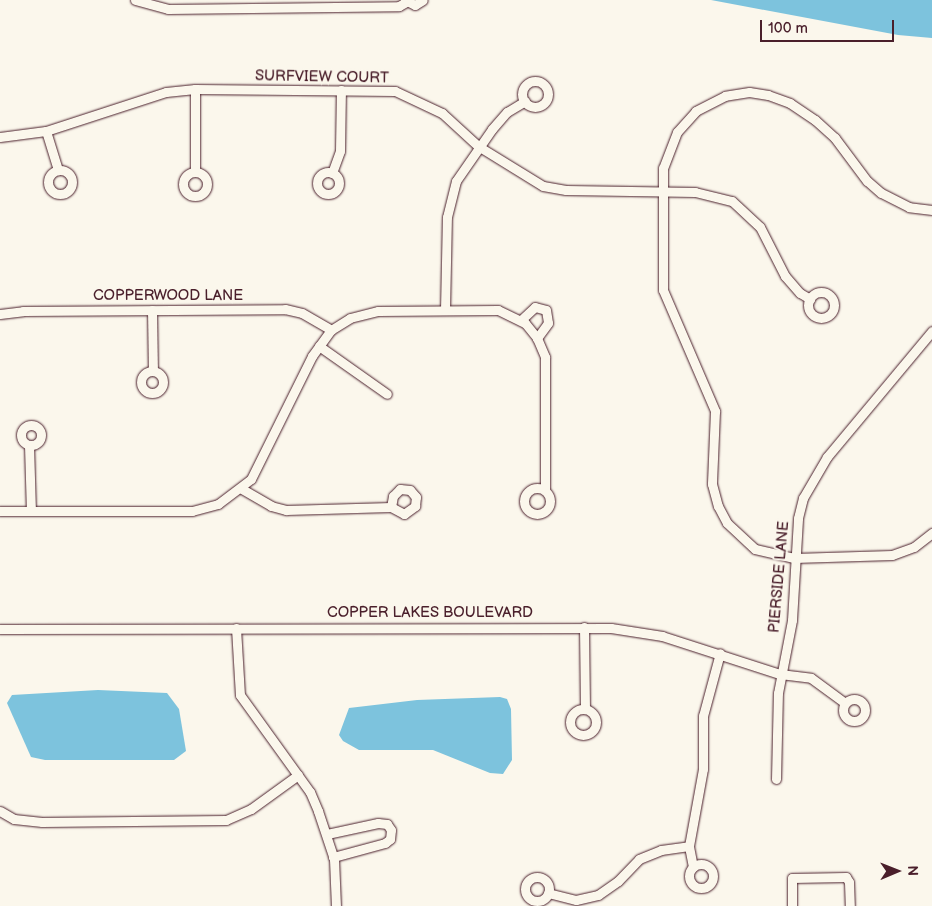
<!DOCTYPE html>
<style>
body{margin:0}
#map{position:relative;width:932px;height:906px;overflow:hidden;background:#fbf7ec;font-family:"Balsamiq Sans",sans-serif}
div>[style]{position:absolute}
.water>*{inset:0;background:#7dc3dd}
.roads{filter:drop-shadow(0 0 1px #4a1f2b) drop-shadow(0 0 1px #4a1f2b)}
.minor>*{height:9px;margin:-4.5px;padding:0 4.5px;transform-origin:4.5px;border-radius:4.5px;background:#fbf7ec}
.minor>.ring{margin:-4.5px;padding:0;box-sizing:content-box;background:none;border:9px solid #fbf7ec;border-radius:50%}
span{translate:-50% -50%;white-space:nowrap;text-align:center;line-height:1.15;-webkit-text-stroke:4px #fbf7ec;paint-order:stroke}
.street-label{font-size:15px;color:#4a1f2b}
.north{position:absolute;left:872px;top:846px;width:50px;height:50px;-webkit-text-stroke:4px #fbf7ec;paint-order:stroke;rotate:89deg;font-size:14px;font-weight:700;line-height:20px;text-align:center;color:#4a1f2b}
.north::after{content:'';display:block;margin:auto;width:18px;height:22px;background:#4a1f2b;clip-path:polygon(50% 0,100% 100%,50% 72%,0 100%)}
.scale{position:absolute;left:760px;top:20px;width:134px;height:22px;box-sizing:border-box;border:2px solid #4a1f2b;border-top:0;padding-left:6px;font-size:15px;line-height:18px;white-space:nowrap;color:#4a1f2b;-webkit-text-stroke:4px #fbf7ec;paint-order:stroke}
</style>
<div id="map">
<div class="water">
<div style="clip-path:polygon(711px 0,932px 0,932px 38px,898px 35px)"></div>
<div style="clip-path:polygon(98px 690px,167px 693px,179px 709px,186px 751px,174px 760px,45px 760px,31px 757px,7px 703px,12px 695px)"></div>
<div style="clip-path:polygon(500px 697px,507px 699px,511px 709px,512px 760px,503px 774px,490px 773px,433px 750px,359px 750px,343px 741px,339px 735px,349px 708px,417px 700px)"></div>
</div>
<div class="roads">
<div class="minor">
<div style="left:135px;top:0;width:34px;rotate:15deg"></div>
<div style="left:168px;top:9px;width:231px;rotate:-0.7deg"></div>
<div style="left:399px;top:6px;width:8px;rotate:-30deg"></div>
<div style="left:405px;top:0;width:11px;rotate:27deg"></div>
<div style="left:415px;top:5px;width:9px;rotate:-32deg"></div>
<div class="ring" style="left:522px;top:81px;width:17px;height:17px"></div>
<div style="left:46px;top:131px;width:41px;rotate:72.9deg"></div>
<div style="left:0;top:137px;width:46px;rotate:-7.4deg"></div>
<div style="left:46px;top:131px;width:126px;rotate:-18deg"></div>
<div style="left:166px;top:92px;width:29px;rotate:-6deg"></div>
<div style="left:195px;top:89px;width:200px;rotate:0.6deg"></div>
<div style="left:395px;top:91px;width:52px;rotate:25.1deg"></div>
<div style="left:442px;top:113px;width:49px;rotate:42.5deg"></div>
<div style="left:478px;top:146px;width:76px;rotate:31.6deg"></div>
<div style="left:543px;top:186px;width:23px;rotate:10deg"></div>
<div style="left:566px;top:190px;width:129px;rotate:0.9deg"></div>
<div style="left:695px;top:192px;width:38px;rotate:14deg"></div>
<div style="left:732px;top:201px;width:38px;rotate:43deg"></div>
<div style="left:760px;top:227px;width:55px;rotate:63deg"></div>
<div style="left:785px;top:276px;width:23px;rotate:49deg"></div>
<div style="left:800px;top:293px;width:12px;rotate:31deg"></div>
<div class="ring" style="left:48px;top:170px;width:15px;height:15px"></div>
<div class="ring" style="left:317px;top:172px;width:13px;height:13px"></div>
<div style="left:195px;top:172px;width:83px;rotate:-90deg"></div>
<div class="ring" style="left:183px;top:172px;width:15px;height:15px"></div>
<div style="left:332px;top:173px;width:23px;rotate:-70deg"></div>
<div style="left:340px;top:151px;width:61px;rotate:-89.1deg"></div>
<div style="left:932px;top:210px;width:23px;rotate:-173deg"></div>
<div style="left:909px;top:207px;width:31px;rotate:-153deg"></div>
<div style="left:881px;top:193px;width:18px;rotate:-139deg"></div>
<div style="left:867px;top:181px;width:54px;rotate:-126.7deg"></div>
<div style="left:835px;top:138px;width:27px;rotate:-138deg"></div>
<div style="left:815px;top:120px;width:30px;rotate:-146deg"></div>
<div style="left:790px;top:103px;width:23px;rotate:-160deg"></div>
<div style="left:768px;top:95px;width:19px;rotate:-171deg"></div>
<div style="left:749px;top:92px;width:24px;rotate:171deg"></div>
<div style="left:725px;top:96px;width:33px;rotate:153deg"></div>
<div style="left:696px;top:111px;width:28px;rotate:132deg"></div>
<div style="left:677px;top:132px;width:39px;rotate:111deg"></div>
<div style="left:663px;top:168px;width:122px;rotate:90deg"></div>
<div style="left:663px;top:290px;width:132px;rotate:66.7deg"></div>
<div style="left:715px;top:411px;width:73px;rotate:92.4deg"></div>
<div style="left:712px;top:484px;width:23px;rotate:75deg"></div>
<div style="left:718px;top:506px;width:19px;rotate:62deg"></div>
<div style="left:727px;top:523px;width:38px;rotate:43deg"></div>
<div style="left:755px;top:549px;width:40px;rotate:13deg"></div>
<div style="left:794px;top:558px;width:98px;rotate:-1.8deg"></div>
<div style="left:892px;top:555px;width:23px;rotate:-20deg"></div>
<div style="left:914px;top:547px;width:23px;rotate:-38deg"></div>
<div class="ring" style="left:808px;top:292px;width:17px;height:17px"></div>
<div style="left:152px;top:310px;width:61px;rotate:89.1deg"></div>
<div style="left:445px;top:310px;width:93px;rotate:-88.8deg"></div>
<div style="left:447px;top:217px;width:37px;rotate:-76deg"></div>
<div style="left:456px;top:181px;width:63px;rotate:-55.3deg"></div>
<div style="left:492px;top:129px;width:23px;rotate:-49deg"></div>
<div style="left:507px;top:112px;width:21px;rotate:-31deg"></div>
<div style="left:0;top:314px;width:23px;rotate:-7deg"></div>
<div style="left:23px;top:311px;width:262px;rotate:-0.4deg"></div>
<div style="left:285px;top:309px;width:17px;rotate:13deg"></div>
<div style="left:302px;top:313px;width:34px;rotate:30deg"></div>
<div style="left:521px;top:320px;width:19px;rotate:-43deg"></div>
<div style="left:535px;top:307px;width:11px;rotate:15deg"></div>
<div style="left:546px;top:310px;width:13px;rotate:81deg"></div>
<div style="left:548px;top:323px;width:19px;rotate:126deg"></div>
<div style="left:319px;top:346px;width:83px;rotate:35.2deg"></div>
<div class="ring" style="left:141px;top:371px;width:13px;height:13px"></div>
<div class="ring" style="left:21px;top:425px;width:11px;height:11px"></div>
<div style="left:29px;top:445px;width:66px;rotate:88.3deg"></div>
<div class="ring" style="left:524px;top:488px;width:17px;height:17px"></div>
<div style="left:242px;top:489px;width:34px;rotate:30deg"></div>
<div style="left:271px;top:506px;width:16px;rotate:15deg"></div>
<div style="left:286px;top:510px;width:105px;rotate:-1.6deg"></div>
<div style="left:391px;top:507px;width:15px;rotate:28deg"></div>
<div style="left:404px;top:514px;width:14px;rotate:-36deg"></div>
<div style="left:415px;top:506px;width:9px;rotate:-84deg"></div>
<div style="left:416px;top:497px;width:9px;rotate:-131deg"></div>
<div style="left:410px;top:490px;width:10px;rotate:-174deg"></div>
<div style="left:400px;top:489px;width:10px;rotate:135deg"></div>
<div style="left:393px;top:496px;width:11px;rotate:100deg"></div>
<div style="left:0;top:511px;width:192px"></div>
<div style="left:192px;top:511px;width:27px;rotate:-15deg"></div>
<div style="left:218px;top:504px;width:41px;rotate:-37.1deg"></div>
<div style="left:251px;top:479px;width:137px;rotate:-63.6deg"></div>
<div style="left:312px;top:356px;width:32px;rotate:-54deg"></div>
<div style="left:331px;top:330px;width:22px;rotate:-32deg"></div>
<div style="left:350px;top:318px;width:29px;rotate:-14deg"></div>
<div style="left:378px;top:311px;width:120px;rotate:-0.5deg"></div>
<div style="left:498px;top:310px;width:30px;rotate:26deg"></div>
<div style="left:525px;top:323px;width:19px;rotate:51deg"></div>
<div style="left:537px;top:338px;width:21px;rotate:67deg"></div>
<div style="left:545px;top:357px;width:133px;rotate:90deg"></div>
<div style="left:584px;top:627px;width:81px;rotate:89.3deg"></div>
<div style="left:236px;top:628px;width:67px;rotate:86.6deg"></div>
<div style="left:240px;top:695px;width:120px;rotate:54.2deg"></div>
<div style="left:310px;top:792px;width:21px;rotate:67deg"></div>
<div style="left:318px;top:811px;width:51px;rotate:71.6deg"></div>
<div style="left:334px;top:859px;width:47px;rotate:87.6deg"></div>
<div style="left:0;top:629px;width:611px;rotate:-0.09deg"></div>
<div style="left:611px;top:628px;width:52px;rotate:8.9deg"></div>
<div style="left:662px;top:636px;width:124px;rotate:17.9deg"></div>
<div style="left:780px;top:674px;width:31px;rotate:7deg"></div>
<div style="left:811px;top:678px;width:42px;rotate:36.3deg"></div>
<div class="ring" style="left:843px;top:699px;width:13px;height:13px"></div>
<div class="ring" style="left:570px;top:709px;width:17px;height:17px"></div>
<div style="left:776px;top:779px;width:86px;rotate:-88.7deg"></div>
<div style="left:778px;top:693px;width:74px;rotate:-79.1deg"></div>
<div style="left:792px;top:620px;width:102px;rotate:-86.6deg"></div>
<div style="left:798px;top:518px;width:21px;rotate:-76deg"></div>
<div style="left:803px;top:498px;width:48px;rotate:-59.7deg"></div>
<div style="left:827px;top:457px;width:164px;rotate:-50.2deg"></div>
<div style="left:0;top:811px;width:16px;rotate:30deg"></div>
<div style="left:14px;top:819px;width:28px;rotate:6deg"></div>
<div style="left:42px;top:822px;width:184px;rotate:-0.6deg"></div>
<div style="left:226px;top:820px;width:27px;rotate:-24deg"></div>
<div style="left:251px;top:809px;width:58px;rotate:-35.9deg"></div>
<div style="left:327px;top:834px;width:52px;rotate:-12.2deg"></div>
<div style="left:378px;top:823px;width:9px;rotate:6deg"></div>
<div style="left:387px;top:824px;width:7px;rotate:56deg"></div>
<div style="left:391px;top:830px;width:9px;rotate:96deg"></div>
<div style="left:390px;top:839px;width:6px;rotate:141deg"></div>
<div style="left:385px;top:843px;width:54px;rotate:164.9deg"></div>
<div class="ring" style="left:689px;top:864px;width:15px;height:15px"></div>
<div style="left:693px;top:867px;width:21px;rotate:-101deg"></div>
<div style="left:689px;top:846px;width:78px;rotate:-79.7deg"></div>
<div style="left:703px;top:769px;width:53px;rotate:-90deg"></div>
<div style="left:703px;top:716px;width:65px;rotate:-74.9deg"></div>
<div class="ring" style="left:525px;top:877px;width:15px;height:15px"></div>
<div style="left:548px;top:893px;width:29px;rotate:14deg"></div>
<div style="left:576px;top:900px;width:23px;rotate:-13deg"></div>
<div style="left:598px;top:895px;width:24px;rotate:-35deg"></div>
<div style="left:618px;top:881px;width:30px;rotate:-46deg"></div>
<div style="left:639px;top:859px;width:24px;rotate:-22deg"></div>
<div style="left:661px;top:850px;width:28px;rotate:-8deg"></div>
<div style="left:792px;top:906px;width:28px;rotate:-90deg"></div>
<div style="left:792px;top:878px;width:54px;rotate:-1.1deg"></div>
<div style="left:846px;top:877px;width:6px;rotate:59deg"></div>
<div style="left:849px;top:882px;width:24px;rotate:88deg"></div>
</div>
</div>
<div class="street-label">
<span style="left:322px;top:77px;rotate:1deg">SURFVIEW COURT</span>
<span style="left:168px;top:296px">COPPERWOOD LANE</span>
<span style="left:779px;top:577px;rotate:-85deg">PIERSIDE LANE</span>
<span style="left:430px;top:613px">COPPER LAKES BOULEVARD</span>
</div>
<div class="north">N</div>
<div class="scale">100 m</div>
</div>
